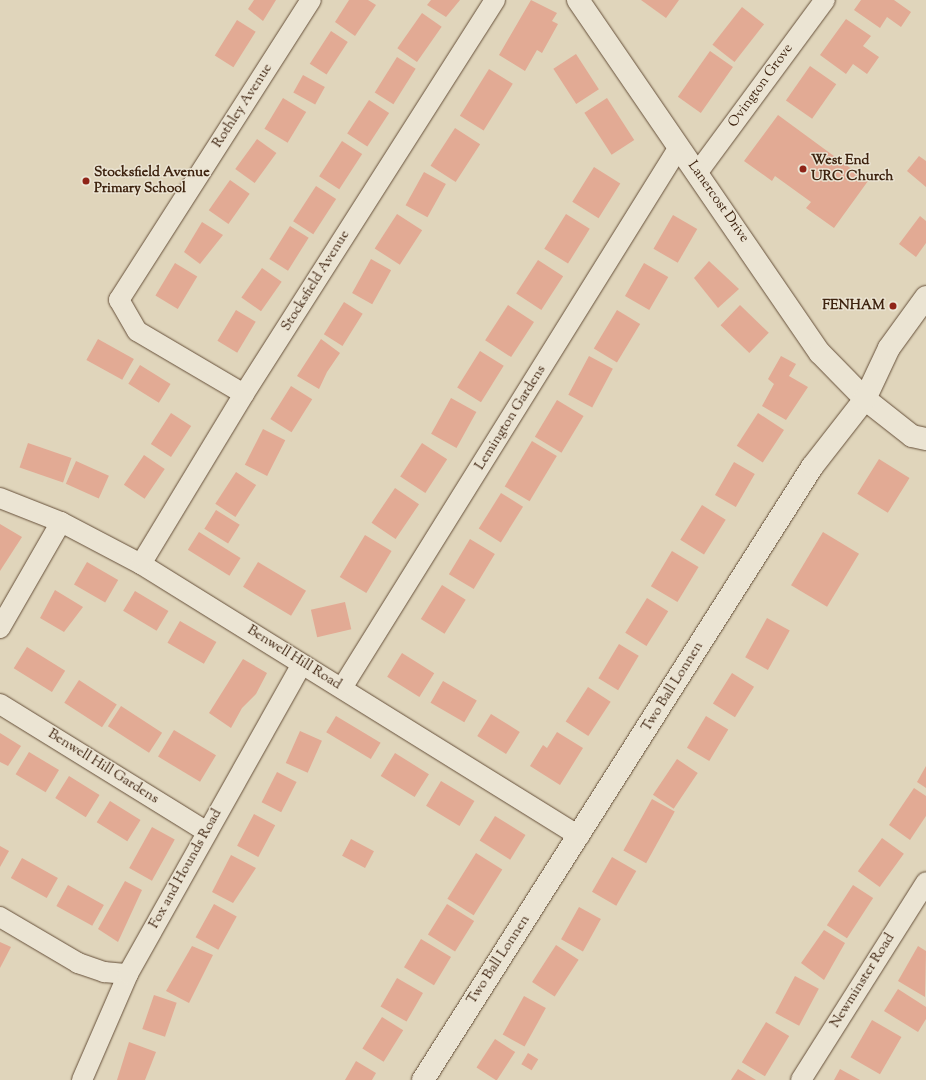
<!DOCTYPE html>
<style>
body{margin:0}
#map{position:relative;width:926px;height:1080px;overflow:hidden;background:#e0d5bb;font-family:"Sorts Mill Goudy",serif}
div>[style]{position:absolute}
.building>*{inset:0;background:#e2aa94;transform-origin:0 0}
.roads{filter:drop-shadow(0 0 1px #66503a) drop-shadow(0 0 1px #66503a)}
.minor>*{height:20px;margin:-10px;padding:0 10px;transform-origin:10px;border-radius:10px;background:#ebe4d3}
.tertiary>*{height:22px;margin:-11px;padding:0 11px;transform-origin:11px;border-radius:11px;background:#ebe4d3}
.secondary>*{height:22px;margin:-11px;padding:0 11px;transform-origin:11px;border-radius:11px;background:#ebe4d3}
.dots>*{width:11px;height:11px;translate:-50% -50%;box-sizing:border-box;border:2px solid #ebe4d3;border-radius:50%}
span{translate:-50% -50%;white-space:nowrap;text-align:center;line-height:1.15;-webkit-text-stroke:3px #ebe4d3;paint-order:stroke}
.street-label{font-size:14px;color:#3e230f}
.poi-label{font-size:14px;color:#3e230f;font-weight:700}
.left{translate:0 -50%;text-align:left}
.right{translate:-100% -50%;text-align:right}
</style>
<div id="map">
<div class="building">
<div style="clip-path:polygon(254px 0,276px 0,263px 21px,248px 9px)"></div>
<div style="clip-path:polygon(349px 0,368px 0,376px 5px,355px 36px,335px 22px)"></div>
<div style="clip-path:polygon(431px 0,460px 0,446px 17px,427px 5px)"></div>
<div style="clip-path:polygon(531px 0,557px 13px,552px 21px,558px 24px,542px 53px,537px 50px,525px 71px,499px 55px)"></div>
<div style="clip-path:polygon(641px 0,679px 0,666px 18px)"></div>
<div style="clip-path:polygon(861px 0,894px 0,911px 12px,901px 27px,887px 17px,880px 28px,854px 10px)"></div>
<div style="left:742px;top:7px;width:28px;height:48px;rotate:38deg"></div>
<div style="left:422px;top:13px;width:24px;height:43px;rotate:35deg"></div>
<div style="clip-path:polygon(846px 19px,871px 36px,863px 46px,879px 57px,867px 74px,853px 64px,846px 74px,820px 55px)"></div>
<div style="left:237px;top:20px;width:22px;height:42px;rotate:32deg"></div>
<div style="left:331px;top:31px;width:20px;height:39px;rotate:33deg"></div>
<div style="left:710px;top:51px;width:28px;height:56px;rotate:35deg"></div>
<div style="left:576px;top:54px;width:42px;height:27px;rotate:57deg"></div>
<div style="left:397px;top:57px;width:22px;height:42px;rotate:32deg"></div>
<div style="left:810px;top:66px;width:32px;height:42px;rotate:35deg"></div>
<div style="left:489px;top:69px;width:28px;height:55px;rotate:32deg"></div>
<div style="left:303px;top:75px;width:25px;height:20px;rotate:29deg"></div>
<div style="left:283px;top:98px;width:27px;height:36px;rotate:31deg"></div>
<div style="left:607px;top:98px;width:50px;height:27px;rotate:57deg"></div>
<div style="left:369px;top:100px;width:24px;height:40px;rotate:33deg"></div>
<div style="clip-path:polygon(778px 115px,868px 181px,834px 228px,806px 208px,811px 202px,775px 176px,772px 181px,744px 161px)"></div>
<div style="left:455px;top:128px;width:30px;height:45px;rotate:33deg"></div>
<div style="left:257px;top:139px;width:24px;height:37px;rotate:36deg"></div>
<div style="left:342px;top:141px;width:24px;height:42px;rotate:33deg"></div>
<div style="clip-path:polygon(919px 156px,926px 161px,926px 187px,907px 171px)"></div>
<div style="left:594px;top:167px;width:31px;height:41px;rotate:32deg"></div>
<div style="left:424px;top:172px;width:25px;height:38px;rotate:29deg"></div>
<div style="left:230px;top:180px;width:24px;height:37px;rotate:35deg"></div>
<div style="left:316px;top:186px;width:24px;height:42px;rotate:33deg"></div>
<div style="left:397px;top:214px;width:30px;height:41px;rotate:33deg"></div>
<div style="left:566px;top:214px;width:28px;height:41px;rotate:32deg"></div>
<div style="left:673px;top:215px;width:28px;height:39px;rotate:30deg"></div>
<div style="clip-path:polygon(920px 216px,926px 221px,926px 243px,916px 257px,899px 244px)"></div>
<div style="clip-path:polygon(202px 222px,223px 235px,200px 264px,184px 252px)"></div>
<div style="left:290px;top:226px;width:22px;height:39px;rotate:32deg"></div>
<div style="left:371px;top:259px;width:23px;height:39px;rotate:29deg"></div>
<div style="left:538px;top:260px;width:30px;height:40px;rotate:33deg"></div>
<div style="clip-path:polygon(709px 261px,739px 289px,718px 308px,694px 278px)"></div>
<div style="left:175px;top:263px;width:26px;height:38px;rotate:31deg"></div>
<div style="left:644px;top:263px;width:28px;height:38px;rotate:30deg"></div>
<div style="left:262px;top:268px;width:24px;height:36px;rotate:35deg"></div>
<div style="left:344px;top:302px;width:22px;height:38px;rotate:32deg"></div>
<div style="left:508px;top:305px;width:31px;height:42px;rotate:33deg"></div>
<div style="left:740px;top:305px;width:40px;height:28px;rotate:44deg"></div>
<div style="left:236px;top:310px;width:23px;height:36px;rotate:31deg"></div>
<div style="left:617px;top:310px;width:27px;height:45px;rotate:31deg"></div>
<div style="left:98px;top:339px;width:41px;height:24px;rotate:29deg"></div>
<div style="clip-path:polygon(321px 339px,340px 353px,327px 372px,319px 389px,297px 376px)"></div>
<div style="left:480px;top:351px;width:28px;height:43px;rotate:32deg"></div>
<div style="left:589px;top:356px;width:27px;height:44px;rotate:28deg"></div>
<div style="clip-path:polygon(781px 356px,796px 364px,789px 376px,808px 387px,786px 420px,762px 406px,774px 384px,768px 379px)"></div>
<div style="left:140px;top:365px;width:36px;height:22px;rotate:32deg"></div>
<div style="left:291px;top:386px;width:25px;height:39px;rotate:32deg"></div>
<div style="left:451px;top:398px;width:29px;height:41px;rotate:29deg"></div>
<div style="left:557px;top:400px;width:31px;height:43px;rotate:31deg"></div>
<div style="left:171px;top:413px;width:24px;height:37px;rotate:33deg"></div>
<div style="left:758px;top:413px;width:31px;height:39px;rotate:33deg"></div>
<div style="left:263px;top:429px;width:25px;height:40px;rotate:27deg"></div>
<div style="left:532px;top:441px;width:29px;height:53px;rotate:31deg"></div>
<div style="left:28px;top:443px;width:46px;height:26px;rotate:19deg"></div>
<div style="left:422px;top:443px;width:30px;height:40px;rotate:33deg"></div>
<div style="left:144px;top:455px;width:25px;height:36px;rotate:34deg"></div>
<div style="left:879px;top:459px;width:36px;height:41px;rotate:32deg"></div>
<div style="left:76px;top:461px;width:36px;height:25px;rotate:24deg"></div>
<div style="left:734px;top:462px;width:24px;height:38px;rotate:30deg"></div>
<div style="left:236px;top:472px;width:24px;height:38px;rotate:33deg"></div>
<div style="left:395px;top:488px;width:29px;height:42px;rotate:34deg"></div>
<div style="left:501px;top:493px;width:26px;height:42px;rotate:32deg"></div>
<div style="left:702px;top:505px;width:28px;height:41px;rotate:32deg"></div>
<div style="left:216px;top:510px;width:28px;height:22px;rotate:32deg"></div>
<div style="clip-path:polygon(0 524px,22px 537px,0 571px)"></div>
<div style="left:199px;top:532px;width:49px;height:21px;rotate:32deg"></div>
<div style="left:823px;top:532px;width:42px;height:62px;rotate:31deg"></div>
<div style="left:365px;top:535px;width:31px;height:49px;rotate:31deg"></div>
<div style="left:470px;top:539px;width:29px;height:41px;rotate:31deg"></div>
<div style="left:672px;top:551px;width:31px;height:41px;rotate:31deg"></div>
<div style="left:87px;top:562px;width:36px;height:26px;rotate:30deg"></div>
<div style="left:258px;top:562px;width:56px;height:29px;rotate:31deg"></div>
<div style="left:442px;top:585px;width:28px;height:40px;rotate:32deg"></div>
<div style="clip-path:polygon(55px 590px,83px 607px,64px 632px,40px 618px)"></div>
<div style="left:135px;top:591px;width:39px;height:23px;rotate:31deg"></div>
<div style="left:647px;top:598px;width:25px;height:41px;rotate:32deg"></div>
<div style="left:345px;top:602px;width:28px;height:35px;rotate:77deg"></div>
<div style="left:767px;top:618px;width:26px;height:45px;rotate:29deg"></div>
<div style="left:180px;top:621px;width:42px;height:25px;rotate:30deg"></div>
<div style="left:619px;top:644px;width:23px;height:40px;rotate:31deg"></div>
<div style="left:27px;top:647px;width:45px;height:25px;rotate:32deg"></div>
<div style="left:402px;top:653px;width:38px;height:28px;rotate:32deg"></div>
<div style="clip-path:polygon(243px 659px,267px 673px,256px 694px,242px 708px,231px 728px,209px 713px)"></div>
<div style="left:732px;top:673px;width:26px;height:36px;rotate:32deg"></div>
<div style="left:79px;top:680px;width:45px;height:27px;rotate:33deg"></div>
<div style="left:443px;top:681px;width:39px;height:25px;rotate:30deg"></div>
<div style="left:588px;top:687px;width:27px;height:41px;rotate:33deg"></div>
<div style="left:121px;top:706px;width:49px;height:24px;rotate:33deg"></div>
<div style="left:491px;top:714px;width:34px;height:26px;rotate:32deg"></div>
<div style="left:336px;top:716px;width:52px;height:19px;rotate:31deg"></div>
<div style="left:706px;top:716px;width:26px;height:37px;rotate:31deg"></div>
<div style="left:174px;top:730px;width:49px;height:31px;rotate:31deg"></div>
<div style="left:300px;top:731px;width:24px;height:35px;rotate:24deg"></div>
<div style="clip-path:polygon(557px 732px,583px 748px,560px 785px,530px 766px,543px 745px,547px 748px)"></div>
<div style="clip-path:polygon(0 733px,21px 746px,8px 766px,0 762px)"></div>
<div style="left:29px;top:752px;width:35px;height:26px;rotate:31deg"></div>
<div style="left:395px;top:753px;width:40px;height:27px;rotate:32deg"></div>
<div style="left:677px;top:759px;width:25px;height:43px;rotate:34deg"></div>
<div style="clip-path:polygon(926px 766px,926px 788px,917px 782px)"></div>
<div style="left:277px;top:772px;width:22px;height:34px;rotate:27deg"></div>
<div style="left:69px;top:776px;width:36px;height:26px;rotate:32deg"></div>
<div style="left:441px;top:781px;width:39px;height:29px;rotate:31deg"></div>
<div style="clip-path:polygon(914px 788px,926px 796px,926px 816px,910px 840px,889px 825px)"></div>
<div style="left:652px;top:799px;width:26px;height:59px;rotate:29deg"></div>
<div style="left:110px;top:801px;width:36px;height:25px;rotate:32deg"></div>
<div style="left:254px;top:814px;width:24px;height:36px;rotate:28deg"></div>
<div style="left:495px;top:816px;width:36px;height:29px;rotate:32deg"></div>
<div style="left:152px;top:827px;width:26px;height:47px;rotate:29deg"></div>
<div style="left:882px;top:838px;width:27px;height:41px;rotate:36deg"></div>
<div style="left:351px;top:839px;width:26px;height:19px;rotate:28deg"></div>
<div style="clip-path:polygon(0 846px,9px 851px,0 867px)"></div>
<div style="left:476px;top:853px;width:31px;height:54px;rotate:32deg"></div>
<div style="clip-path:polygon(231px 855px,256px 868px,233px 903px,212px 892px)"></div>
<div style="left:612px;top:857px;width:28px;height:40px;rotate:30deg"></div>
<div style="left:22px;top:858px;width:41px;height:23px;rotate:29deg"></div>
<div style="clip-path:polygon(125px 881px,142px 890px,118px 942px,98px 929px)"></div>
<div style="left:68px;top:885px;width:41px;height:24px;rotate:29deg"></div>
<div style="left:853px;top:885px;width:24px;height:48px;rotate:33deg"></div>
<div style="left:214px;top:904px;width:26px;height:38px;rotate:29deg"></div>
<div style="left:447px;top:904px;width:32px;height:36px;rotate:32deg"></div>
<div style="left:579px;top:907px;width:25px;height:37px;rotate:29deg"></div>
<div style="clip-path:polygon(824px 930px,845px 943px,824px 980px,801px 963px)"></div>
<div style="left:421px;top:939px;width:35px;height:33px;rotate:31deg"></div>
<div style="clip-path:polygon(0 942px,11px 947px,0 968px)"></div>
<div style="left:556px;top:945px;width:27px;height:44px;rotate:33deg"></div>
<div style="clip-path:polygon(192px 946px,213px 955px,189px 1003px,166px 991px)"></div>
<div style="clip-path:polygon(918px 946px,926px 951px,925px 997px,898px 981px)"></div>
<div style="left:795px;top:976px;width:27px;height:42px;rotate:28deg"></div>
<div style="left:397px;top:978px;width:30px;height:33px;rotate:30deg"></div>
<div style="clip-path:polygon(898px 989px,926px 1007px,926px 1019px,918px 1032px,884px 1011px)"></div>
<div style="left:154px;top:995px;width:24px;height:36px;rotate:19deg"></div>
<div style="left:524px;top:996px;width:25px;height:44px;rotate:29deg"></div>
<div style="left:382px;top:1017px;width:25px;height:37px;rotate:32deg"></div>
<div style="left:872px;top:1020px;width:34px;height:43px;rotate:30deg"></div>
<div style="left:766px;top:1022px;width:27px;height:47px;rotate:31deg"></div>
<div style="left:495px;top:1039px;width:24px;height:34px;rotate:33deg"></div>
<div style="clip-path:polygon(129px 1042px,156px 1052px,145px 1080px,117px 1080px)"></div>
<div style="left:528px;top:1053px;width:12px;height:13px;rotate:31deg"></div>
<div style="clip-path:polygon(356px 1061px,376px 1073px,372px 1080px,345px 1080px)"></div>
<div style="clip-path:polygon(738px 1069px,756px 1080px,731px 1080px)"></div>
<div style="clip-path:polygon(840px 1069px,860px 1080px,834px 1080px)"></div>
</div>
<div class="roads">
<div class="minor">
<div style="left:698px;top:172px;width:214px;rotate:-53.6deg"></div>
<div style="left:244px;top:394px;width:124px;rotate:-149.5deg"></div>
<div style="left:137px;top:331px;width:36px;rotate:-120deg"></div>
<div style="left:119px;top:300px;width:356px;rotate:-57.4deg"></div>
<div style="left:0;top:498px;width:66px;rotate:21.5deg"></div>
<div style="left:61px;top:522px;width:90px;rotate:27.7deg"></div>
<div style="left:141px;top:564px;width:516px;rotate:31.84deg"></div>
<div style="left:141px;top:564px;width:199px;rotate:-58.8deg"></div>
<div style="left:244px;top:394px;width:467px;rotate:-57.5deg"></div>
<div style="left:0;top:628px;width:122px;rotate:-60.1deg"></div>
<div style="left:342px;top:688px;width:637px;rotate:-58.08deg"></div>
<div style="left:0;top:704px;width:242px;rotate:31.7deg"></div>
<div style="left:0;top:917px;width:91px;rotate:30.5deg"></div>
<div style="left:78px;top:963px;width:28px;rotate:19deg"></div>
<div style="left:104px;top:972px;width:24px;rotate:5deg"></div>
<div style="left:82px;top:1080px;width:116px;rotate:-66.5deg"></div>
<div style="left:128px;top:974px;width:355px;rotate:-60.7deg"></div>
<div style="left:801px;top:1080px;width:234px;rotate:-57.7deg"></div>
</div>
<div class="tertiary">
<div style="left:578px;top:0;width:428px;rotate:55.6deg"></div>
<div style="left:820px;top:353px;width:64px;rotate:45.6deg"></div>
<div style="left:865px;top:399px;width:60px;rotate:38.2deg"></div>
<div style="left:912px;top:436px;width:14px;rotate:12deg"></div>
</div>
<div class="secondary">
<div style="left:423px;top:1080px;width:726px;rotate:-57.6deg"></div>
<div style="left:812px;top:467px;width:86px;rotate:-52.1deg"></div>
<div style="left:865px;top:399px;width:56px;rotate:-64.8deg"></div>
<div style="left:889px;top:348px;width:63px;rotate:-54deg"></div>
</div>
</div>
<div class="dots">
<div style="left:803px;top:169px;background:#8f2418"></div>
<div style="left:86px;top:181px;background:#8f2418"></div>
<div style="left:893px;top:306px;background:#8f2418"></div>
</div>
<div class="street-label">
<span style="left:761px;top:86px;rotate:-54deg">Ovington Grove</span>
<span style="left:243px;top:106px;rotate:-57deg">Rothley Avenue</span>
<span style="left:718px;top:202px;rotate:55deg">Lanercost Drive</span>
<span style="left:316px;top:281px;rotate:-58deg">Stocksfield Avenue</span>
<span style="left:511px;top:418px;rotate:-58deg">Lemington Gardens</span>
<span style="left:294px;top:658px;rotate:32deg">Benwell Hill Road</span>
<span style="left:673px;top:687px;rotate:-58deg">Two Ball Lonnen</span>
<span style="left:103px;top:767px;rotate:32deg">Benwell Hill Gardens</span>
<span style="left:186px;top:869px;rotate:-61deg">Fox and Hounds Road</span>
<span style="left:499px;top:960px;rotate:-57deg">Two Ball Lonnen</span>
<span style="left:863px;top:981px;rotate:-58deg">Newminster Road</span>
</div>
<div class="poi-label">
<span class="left" style="left:811px;top:169px">West End<br>URC Church</span>
<span class="left" style="left:94px;top:181px">Stocksfield Avenue<br>Primary School</span>
<span class="right" style="left:885px;top:306px">FENHAM</span>
</div>
</div>
